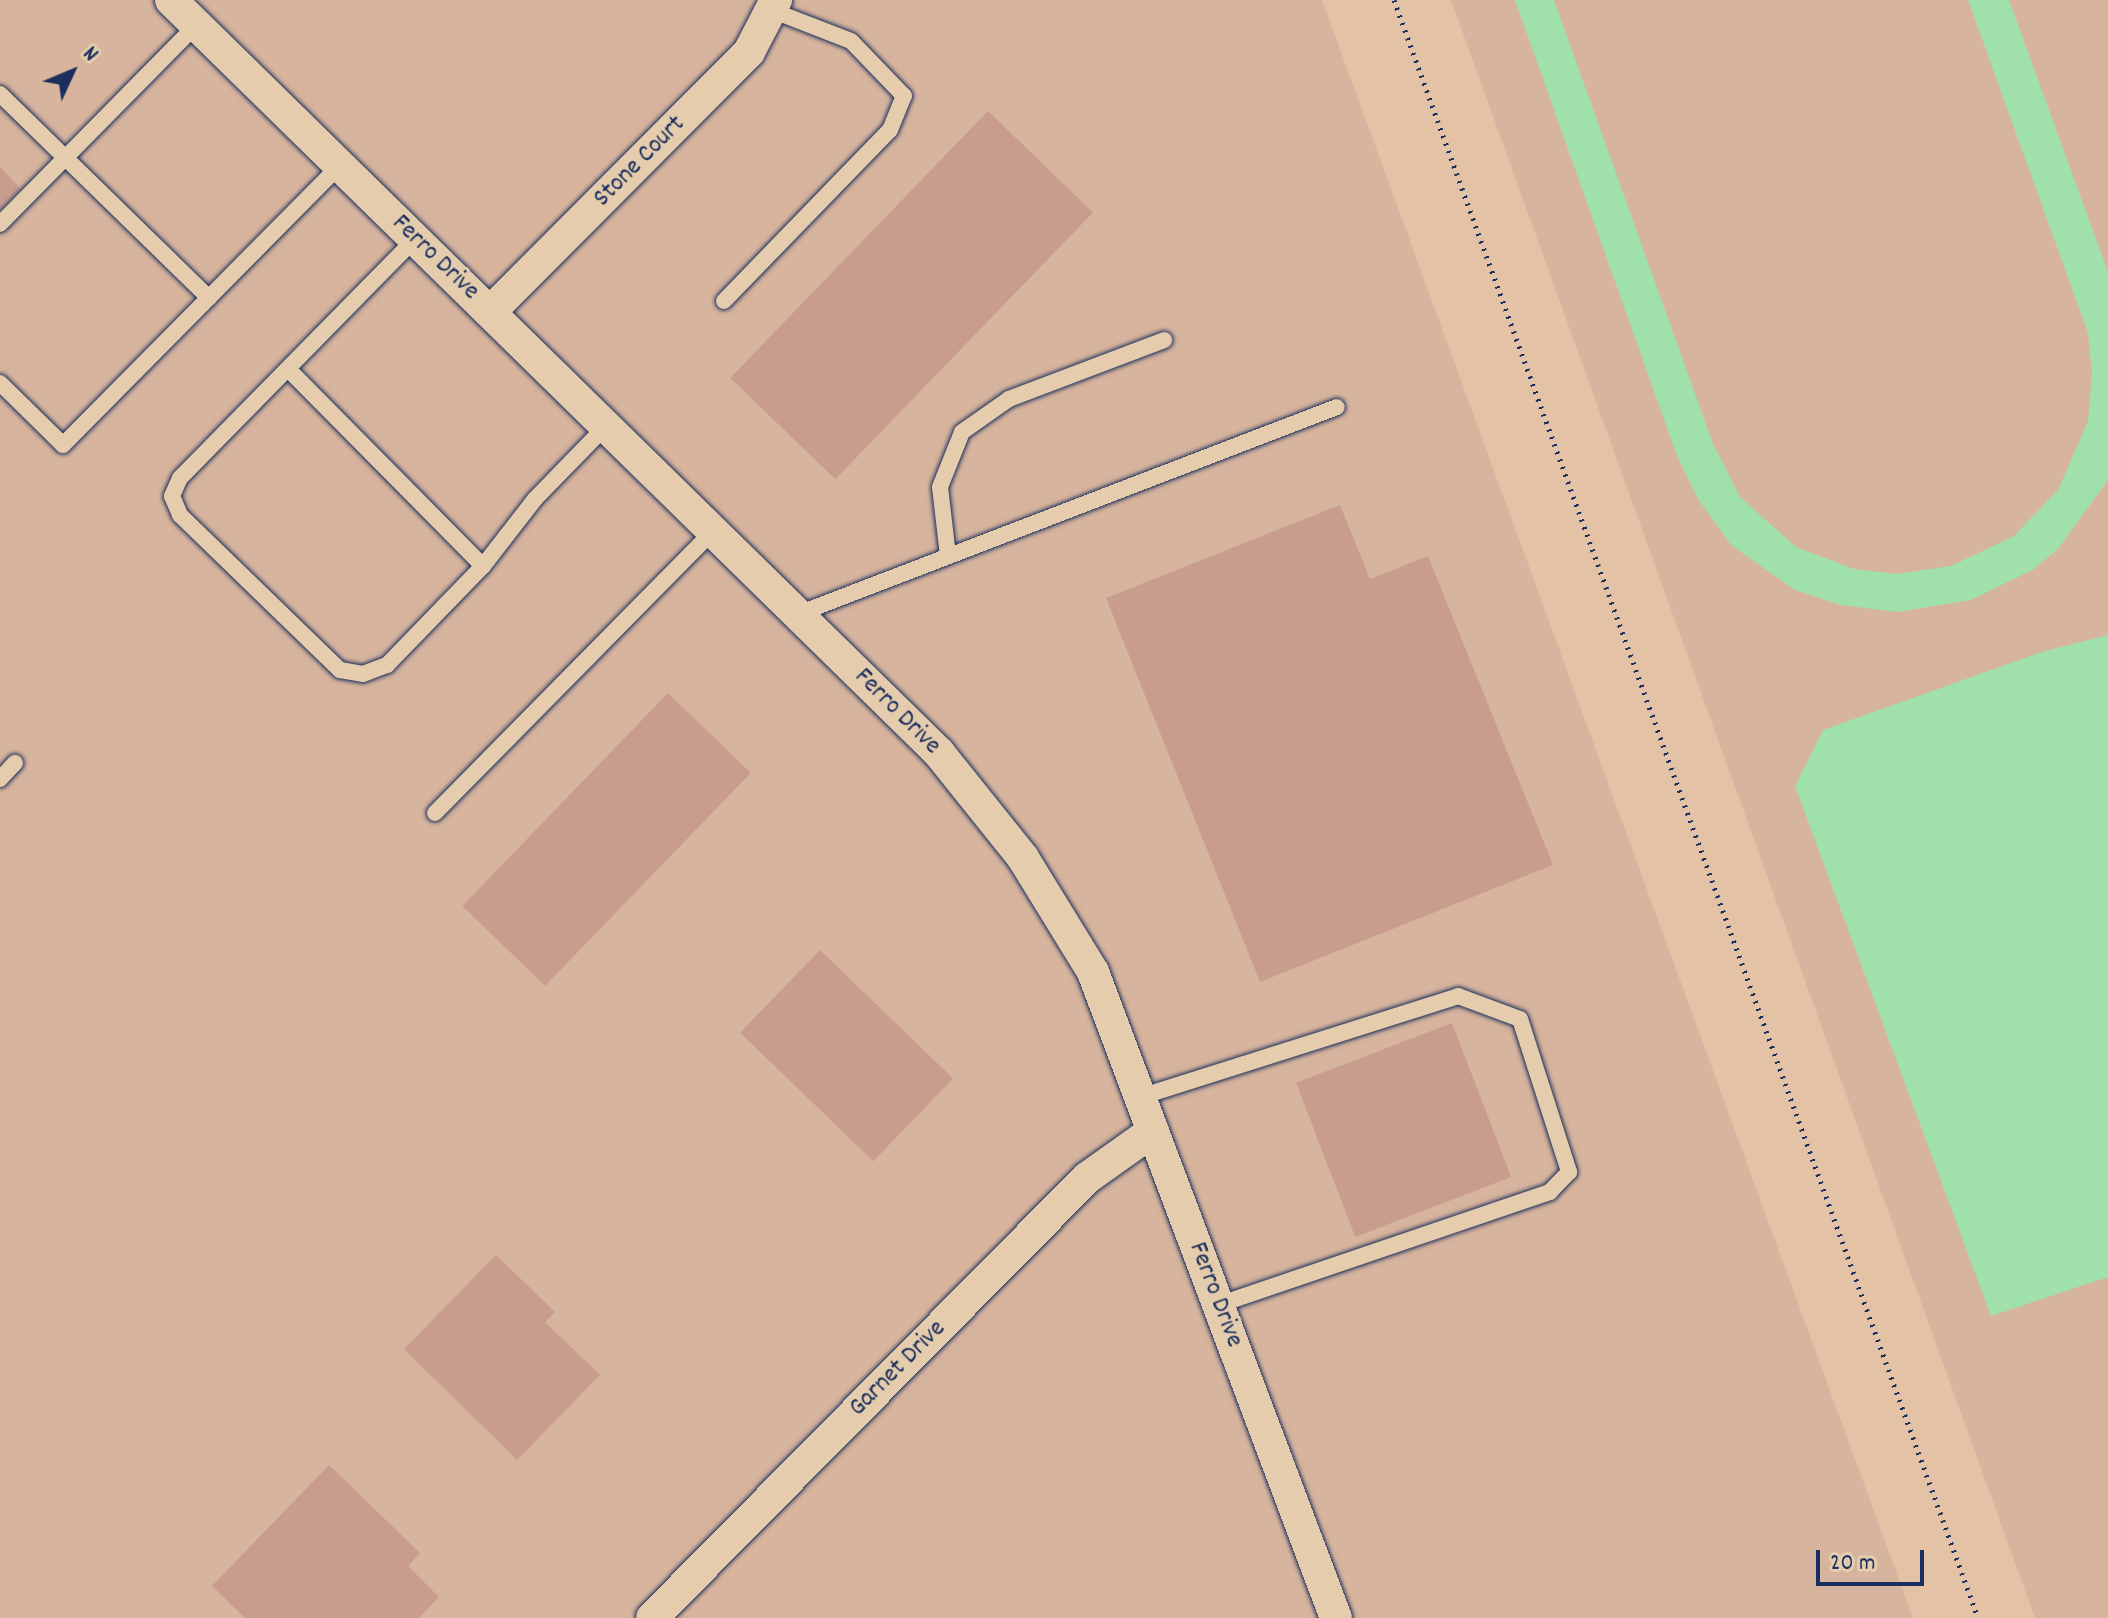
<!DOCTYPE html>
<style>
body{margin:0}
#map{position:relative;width:2108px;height:1618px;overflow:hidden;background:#e3c2a5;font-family:Dekko,sans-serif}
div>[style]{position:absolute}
.built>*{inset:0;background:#d7b49d}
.green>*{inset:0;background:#a0e1ab}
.building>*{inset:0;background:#c89d8e;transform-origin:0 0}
.path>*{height:5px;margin-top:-2.5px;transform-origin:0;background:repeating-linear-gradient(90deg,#1b2f5e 0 2px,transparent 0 8px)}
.roads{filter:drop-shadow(0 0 2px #1b2f5e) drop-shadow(0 0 2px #1b2f5e)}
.lane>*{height:16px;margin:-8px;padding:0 8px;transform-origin:8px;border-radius:8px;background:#e4ccac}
.street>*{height:32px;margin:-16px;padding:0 16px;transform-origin:16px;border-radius:16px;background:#e4ccac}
span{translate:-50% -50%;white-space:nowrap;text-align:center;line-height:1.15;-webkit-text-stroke:6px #e4ccac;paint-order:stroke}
.street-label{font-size:26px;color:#1b2f5e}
.north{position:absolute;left:32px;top:32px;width:80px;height:80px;-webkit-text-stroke:6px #e4ccac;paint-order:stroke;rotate:46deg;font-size:22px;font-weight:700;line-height:32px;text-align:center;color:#1b2f5e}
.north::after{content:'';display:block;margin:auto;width:28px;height:36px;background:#1b2f5e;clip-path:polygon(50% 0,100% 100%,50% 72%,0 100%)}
.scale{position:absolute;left:1816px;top:1550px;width:108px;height:36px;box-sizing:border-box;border:4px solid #1b2f5e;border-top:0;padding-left:10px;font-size:24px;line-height:28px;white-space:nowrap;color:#1b2f5e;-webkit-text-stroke:6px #e4ccac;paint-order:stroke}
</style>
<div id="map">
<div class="built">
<div style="clip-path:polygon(0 0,1322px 0,1913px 1618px,0 1618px)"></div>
<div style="clip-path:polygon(1451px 0,2108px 0,2108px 1618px,2035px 1618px)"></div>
</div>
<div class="green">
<div style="clip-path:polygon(1515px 0,1554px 0,1713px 444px,1740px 497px,1796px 547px,1854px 569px,1896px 574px,1951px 566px,2014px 536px,2058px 490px,2088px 421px,2092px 372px,2088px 333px,1968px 0,2009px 0,2108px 272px,2108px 480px,2058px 549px,2034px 569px,1971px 600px,1897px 612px,1841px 605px,1795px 590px,1731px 545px,1698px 499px,1677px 456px)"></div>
<div style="clip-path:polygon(2108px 635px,2108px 1277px,1991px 1316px,1795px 786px,1823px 730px,2042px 652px)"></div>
</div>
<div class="building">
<div style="left:988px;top:111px;width:146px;height:371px;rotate:44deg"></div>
<div style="clip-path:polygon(0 167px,21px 189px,0 210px)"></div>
<div style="clip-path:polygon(1340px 505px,1370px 579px,1428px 556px,1553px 865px,1260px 982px,1106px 598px)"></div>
<div style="left:668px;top:693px;width:115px;height:296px;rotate:44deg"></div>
<div style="left:820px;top:950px;width:185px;height:115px;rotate:44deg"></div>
<div style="left:1452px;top:1023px;width:165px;height:167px;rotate:69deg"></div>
<div style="clip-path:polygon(496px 1255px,555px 1312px,545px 1322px,600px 1375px,517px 1460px,404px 1349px)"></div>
<div style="clip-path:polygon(329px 1465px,420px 1553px,408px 1566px,439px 1597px,419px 1618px,245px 1618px,212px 1586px)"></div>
</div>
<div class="path">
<div style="left:1394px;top:0;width:1720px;rotate:70.15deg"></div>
</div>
<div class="roads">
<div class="lane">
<div style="left:0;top:94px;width:292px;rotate:44.3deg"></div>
<div style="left:0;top:224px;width:279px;rotate:-45.4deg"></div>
<div style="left:415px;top:239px;width:335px;rotate:134.5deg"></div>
<div style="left:180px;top:478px;width:20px;rotate:114deg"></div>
<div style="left:172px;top:496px;width:21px;rotate:67deg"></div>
<div style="left:180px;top:515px;width:223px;rotate:44.1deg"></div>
<div style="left:340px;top:670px;width:23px;rotate:10deg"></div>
<div style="left:363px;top:674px;width:26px;rotate:-21deg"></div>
<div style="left:387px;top:665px;width:138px;rotate:-45.9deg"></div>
<div style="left:483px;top:566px;width:85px;rotate:-52.2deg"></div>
<div style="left:535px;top:499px;width:102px;rotate:-45.8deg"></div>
<div style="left:724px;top:301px;width:238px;rotate:-45.9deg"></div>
<div style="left:890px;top:130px;width:37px;rotate:-68deg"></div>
<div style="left:904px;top:96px;width:76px;rotate:-133.9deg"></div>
<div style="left:851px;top:41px;width:86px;rotate:-158.8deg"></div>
<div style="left:288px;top:369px;width:277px;rotate:45.3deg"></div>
<div style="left:0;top:383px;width:88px;rotate:44.5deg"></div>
<div style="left:63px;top:445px;width:394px;rotate:-45.3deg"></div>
<div style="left:948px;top:556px;width:69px;rotate:-96.6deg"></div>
<div style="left:940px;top:487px;width:59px;rotate:-68.2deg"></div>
<div style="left:962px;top:432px;width:57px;rotate:-35.1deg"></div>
<div style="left:1009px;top:399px;width:166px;rotate:-20.8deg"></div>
<div style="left:798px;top:614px;width:577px;rotate:-21.01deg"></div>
<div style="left:0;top:779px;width:22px;rotate:-47deg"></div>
<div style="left:435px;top:813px;width:396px;rotate:-45.4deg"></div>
<div style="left:1140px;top:1097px;width:334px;rotate:-17.6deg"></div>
<div style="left:1458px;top:996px;width:66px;rotate:20.4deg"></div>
<div style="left:1520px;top:1019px;width:161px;rotate:72.2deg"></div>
<div style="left:1569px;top:1172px;width:28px;rotate:134deg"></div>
<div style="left:1550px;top:1192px;width:351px;rotate:161.2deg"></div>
</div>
<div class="street">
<div style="left:171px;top:0;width:1076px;rotate:44.43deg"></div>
<div style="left:939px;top:753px;width:134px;rotate:51.3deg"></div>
<div style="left:1023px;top:858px;width:134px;rotate:58.4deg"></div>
<div style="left:1093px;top:972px;width:690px;rotate:69.39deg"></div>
<div style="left:490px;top:312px;width:367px;rotate:-45.1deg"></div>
<div style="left:749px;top:52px;width:59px;rotate:-62.6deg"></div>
<div style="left:652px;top:1618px;width:619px;rotate:-45.33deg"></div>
<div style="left:1087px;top:1178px;width:81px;rotate:-35.5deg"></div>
</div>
</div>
<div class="street-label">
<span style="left:640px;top:162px;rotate:-45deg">Stone Court</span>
<span style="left:435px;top:258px;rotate:44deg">Ferro Drive</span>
<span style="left:897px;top:712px;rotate:45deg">Ferro Drive</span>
<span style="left:1215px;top:1295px;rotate:69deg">Ferro Drive</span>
<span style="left:898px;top:1369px;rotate:-45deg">Garnet Drive</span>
</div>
<div class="north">N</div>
<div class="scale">20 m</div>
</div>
